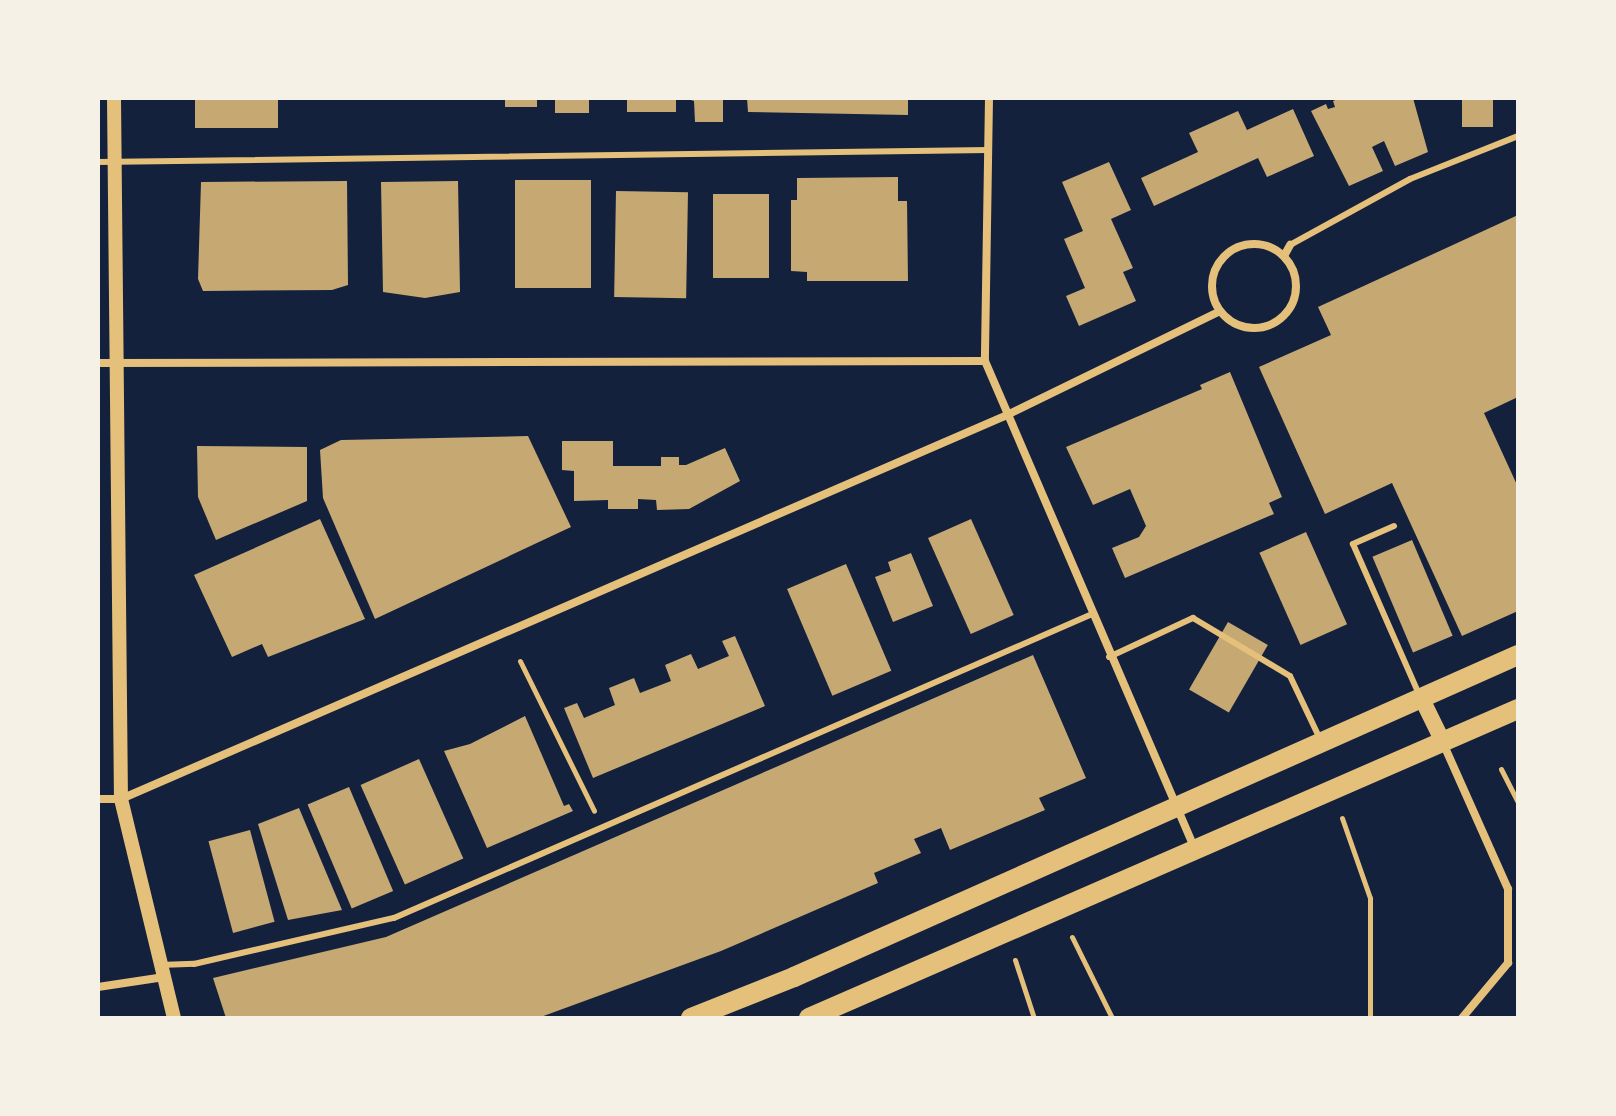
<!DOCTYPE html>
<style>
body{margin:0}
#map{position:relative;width:1616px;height:1116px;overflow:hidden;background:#14213d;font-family:"Space Grotesk",sans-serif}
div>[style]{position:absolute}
.building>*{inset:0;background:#c6a872;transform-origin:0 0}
.path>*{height:5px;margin:-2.5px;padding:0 2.5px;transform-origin:2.5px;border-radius:2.5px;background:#e5c07b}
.service>*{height:6px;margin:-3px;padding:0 3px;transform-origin:3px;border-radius:3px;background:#e5c07b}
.minor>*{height:8px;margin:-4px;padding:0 4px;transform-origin:4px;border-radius:4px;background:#e5c07b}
.minor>.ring{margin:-4px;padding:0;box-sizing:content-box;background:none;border:8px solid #e5c07b;border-radius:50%}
.tertiary>*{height:14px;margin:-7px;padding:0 7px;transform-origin:7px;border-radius:7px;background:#e5c07b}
.secondary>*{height:16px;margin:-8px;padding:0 8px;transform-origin:8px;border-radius:8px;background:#e5c07b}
.primary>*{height:20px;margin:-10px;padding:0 10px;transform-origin:10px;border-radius:10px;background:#e5c07b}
span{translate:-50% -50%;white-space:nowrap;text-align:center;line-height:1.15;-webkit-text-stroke:7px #f6f1e7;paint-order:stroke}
.frame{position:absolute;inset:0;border:100px solid #f6f1e7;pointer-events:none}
</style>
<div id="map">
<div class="building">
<div style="left:195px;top:98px;width:83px;height:30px"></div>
<div style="left:505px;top:98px;width:32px;height:9px"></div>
<div style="left:555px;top:98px;width:34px;height:15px"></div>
<div style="left:627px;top:98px;width:49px;height:14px"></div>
<div style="clip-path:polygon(685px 98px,723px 98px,723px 122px,695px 122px,694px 101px)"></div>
<div style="clip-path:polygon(747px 98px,908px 98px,908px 115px,748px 112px)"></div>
<div style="clip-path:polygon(1340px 98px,1413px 98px,1428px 152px,1395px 166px,1384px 141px,1372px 147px,1383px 171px,1349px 186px,1311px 111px,1326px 104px,1328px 109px,1335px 107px,1333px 101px)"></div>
<div style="left:1462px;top:98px;width:31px;height:29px"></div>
<div style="clip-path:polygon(1293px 109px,1314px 156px,1267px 177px,1258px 158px,1154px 206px,1141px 178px,1198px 152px,1189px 133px,1238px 111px,1247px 130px)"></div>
<div style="clip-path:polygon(1109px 162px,1131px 210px,1111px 219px,1133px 268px,1123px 272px,1136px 301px,1079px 326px,1066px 296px,1085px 288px,1064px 239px,1083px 231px,1062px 182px)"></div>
<div style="clip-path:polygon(898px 177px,898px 201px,907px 201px,908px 281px,807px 281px,807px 272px,791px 271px,791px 200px,797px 200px,797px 178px)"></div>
<div style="left:591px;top:180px;width:108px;height:76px;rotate:90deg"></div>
<div style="clip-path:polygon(347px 181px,348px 285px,332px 290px,203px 291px,198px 279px,201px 182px)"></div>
<div style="clip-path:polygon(458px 181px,460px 292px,425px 298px,383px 292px,381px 182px)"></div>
<div style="left:616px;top:191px;width:72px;height:106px;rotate:1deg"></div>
<div style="left:769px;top:194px;width:84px;height:56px;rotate:90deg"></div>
<div style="clip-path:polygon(1518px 215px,1518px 397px,1484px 413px,1518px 487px,1518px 611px,1462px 636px,1392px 483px,1325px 514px,1259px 367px,1331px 335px,1318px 307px)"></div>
<div style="clip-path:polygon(1230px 372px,1282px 497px,1269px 503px,1274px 514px,1125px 578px,1112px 548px,1139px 537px,1146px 526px,1130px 489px,1093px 505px,1066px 447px,1202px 389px,1200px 385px)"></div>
<div style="clip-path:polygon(528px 436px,571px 527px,375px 619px,323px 498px,320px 450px,341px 440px)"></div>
<div style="clip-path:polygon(562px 441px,613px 441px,613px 466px,661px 466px,661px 457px,679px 457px,679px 465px,686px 465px,725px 448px,740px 481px,689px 509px,657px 510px,656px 500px,638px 499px,638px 509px,608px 509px,608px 500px,574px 501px,574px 471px,562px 470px)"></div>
<div style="clip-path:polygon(197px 446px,307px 447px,307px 501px,216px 540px,198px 497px)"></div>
<div style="clip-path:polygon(320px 519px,365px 619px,268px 657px,262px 644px,232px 657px,194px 575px)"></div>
<div style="left:971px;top:519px;width:105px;height:47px;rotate:66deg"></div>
<div style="left:1306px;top:532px;width:101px;height:51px;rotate:66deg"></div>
<div style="left:1412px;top:540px;width:104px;height:43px;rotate:67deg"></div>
<div style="clip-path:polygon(911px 553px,933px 606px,893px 622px,875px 577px,891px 571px,888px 562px)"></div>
<div style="left:846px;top:564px;width:116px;height:64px;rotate:67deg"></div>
<div style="left:1228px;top:622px;width:46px;height:78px;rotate:30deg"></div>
<div style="clip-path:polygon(735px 636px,765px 706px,593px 778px,564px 708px,577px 703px,584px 718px,615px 705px,609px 688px,634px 678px,640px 693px,671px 681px,665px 665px,691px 654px,698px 669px,729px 656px,722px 641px)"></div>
<div style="clip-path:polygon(1033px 655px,1086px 778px,1039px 798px,1045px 810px,950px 850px,941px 828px,914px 839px,921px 853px,874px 873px,878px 883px,721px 951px,538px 1018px,226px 1018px,213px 978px,386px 937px)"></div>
<div style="clip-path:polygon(525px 716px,564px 806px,569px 804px,573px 811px,487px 848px,444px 751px,470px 744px)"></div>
<div style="left:419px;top:759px;width:109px;height:64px;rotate:66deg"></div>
<div style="left:349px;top:787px;width:113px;height:45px;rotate:67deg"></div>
<div style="clip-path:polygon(299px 808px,342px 910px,288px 920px,258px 824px)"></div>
<div style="left:250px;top:830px;width:95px;height:43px;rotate:75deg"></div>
</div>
<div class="path">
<div style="left:520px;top:661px;width:167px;rotate:63.7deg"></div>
<div style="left:1501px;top:769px;width:38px;rotate:63deg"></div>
<div style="left:1342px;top:818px;width:85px;rotate:70.7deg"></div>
<div style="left:1370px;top:898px;width:120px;rotate:90deg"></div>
<div style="left:1072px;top:937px;width:90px;rotate:63.7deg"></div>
<div style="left:1015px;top:960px;width:61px;rotate:71.9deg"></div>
</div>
<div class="service">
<div style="left:98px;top:162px;width:891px;rotate:-0.77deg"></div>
<div style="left:1290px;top:245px;width:137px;rotate:-28.8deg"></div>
<div style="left:1410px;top:179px;width:116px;rotate:-21.7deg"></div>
<div style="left:1394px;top:526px;width:45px;rotate:156.3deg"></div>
<div style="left:1353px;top:544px;width:164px;rotate:66.3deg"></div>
<div style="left:1109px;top:657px;width:93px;rotate:-24.9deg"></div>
<div style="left:1193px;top:618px;width:113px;rotate:30.9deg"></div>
<div style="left:1290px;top:676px;width:70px;rotate:64.5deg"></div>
<div style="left:160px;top:965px;width:34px;rotate:-2deg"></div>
<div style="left:194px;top:964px;width:205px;rotate:-13deg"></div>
<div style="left:394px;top:918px;width:759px;rotate:-23.53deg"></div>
</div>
<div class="minor">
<div style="left:989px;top:98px;width:263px;rotate:90.9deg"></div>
<div style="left:985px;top:361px;width:529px;rotate:66.73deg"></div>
<div class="ring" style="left:1212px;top:244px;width:76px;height:76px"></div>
<div style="left:1284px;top:256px;width:13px;rotate:-61deg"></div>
<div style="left:98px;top:363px;width:887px;rotate:-0.13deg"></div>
<div style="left:1443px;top:743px;width:160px;rotate:66deg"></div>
<div style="left:1508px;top:889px;width:74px;rotate:90deg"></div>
<div style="left:98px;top:799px;width:23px"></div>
<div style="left:121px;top:799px;width:963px;rotate:-23.43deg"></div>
<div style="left:1005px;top:416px;width:239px;rotate:-26deg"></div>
<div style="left:98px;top:987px;width:67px;rotate:-8.6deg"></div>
<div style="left:1462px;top:1018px;width:72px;rotate:-50.1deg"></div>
</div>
<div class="tertiary">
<div style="left:114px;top:98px;width:701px;rotate:89.43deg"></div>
<div style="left:121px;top:799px;width:225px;rotate:76.4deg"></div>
</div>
<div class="secondary">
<div style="left:1421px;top:697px;width:50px;rotate:63.9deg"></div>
</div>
<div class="primary">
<div style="left:691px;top:1018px;width:111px;rotate:-21.7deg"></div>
<div style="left:794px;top:977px;width:792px;rotate:-23.98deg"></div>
<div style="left:809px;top:1018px;width:773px;rotate:-23.55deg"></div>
</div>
<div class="frame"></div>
</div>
